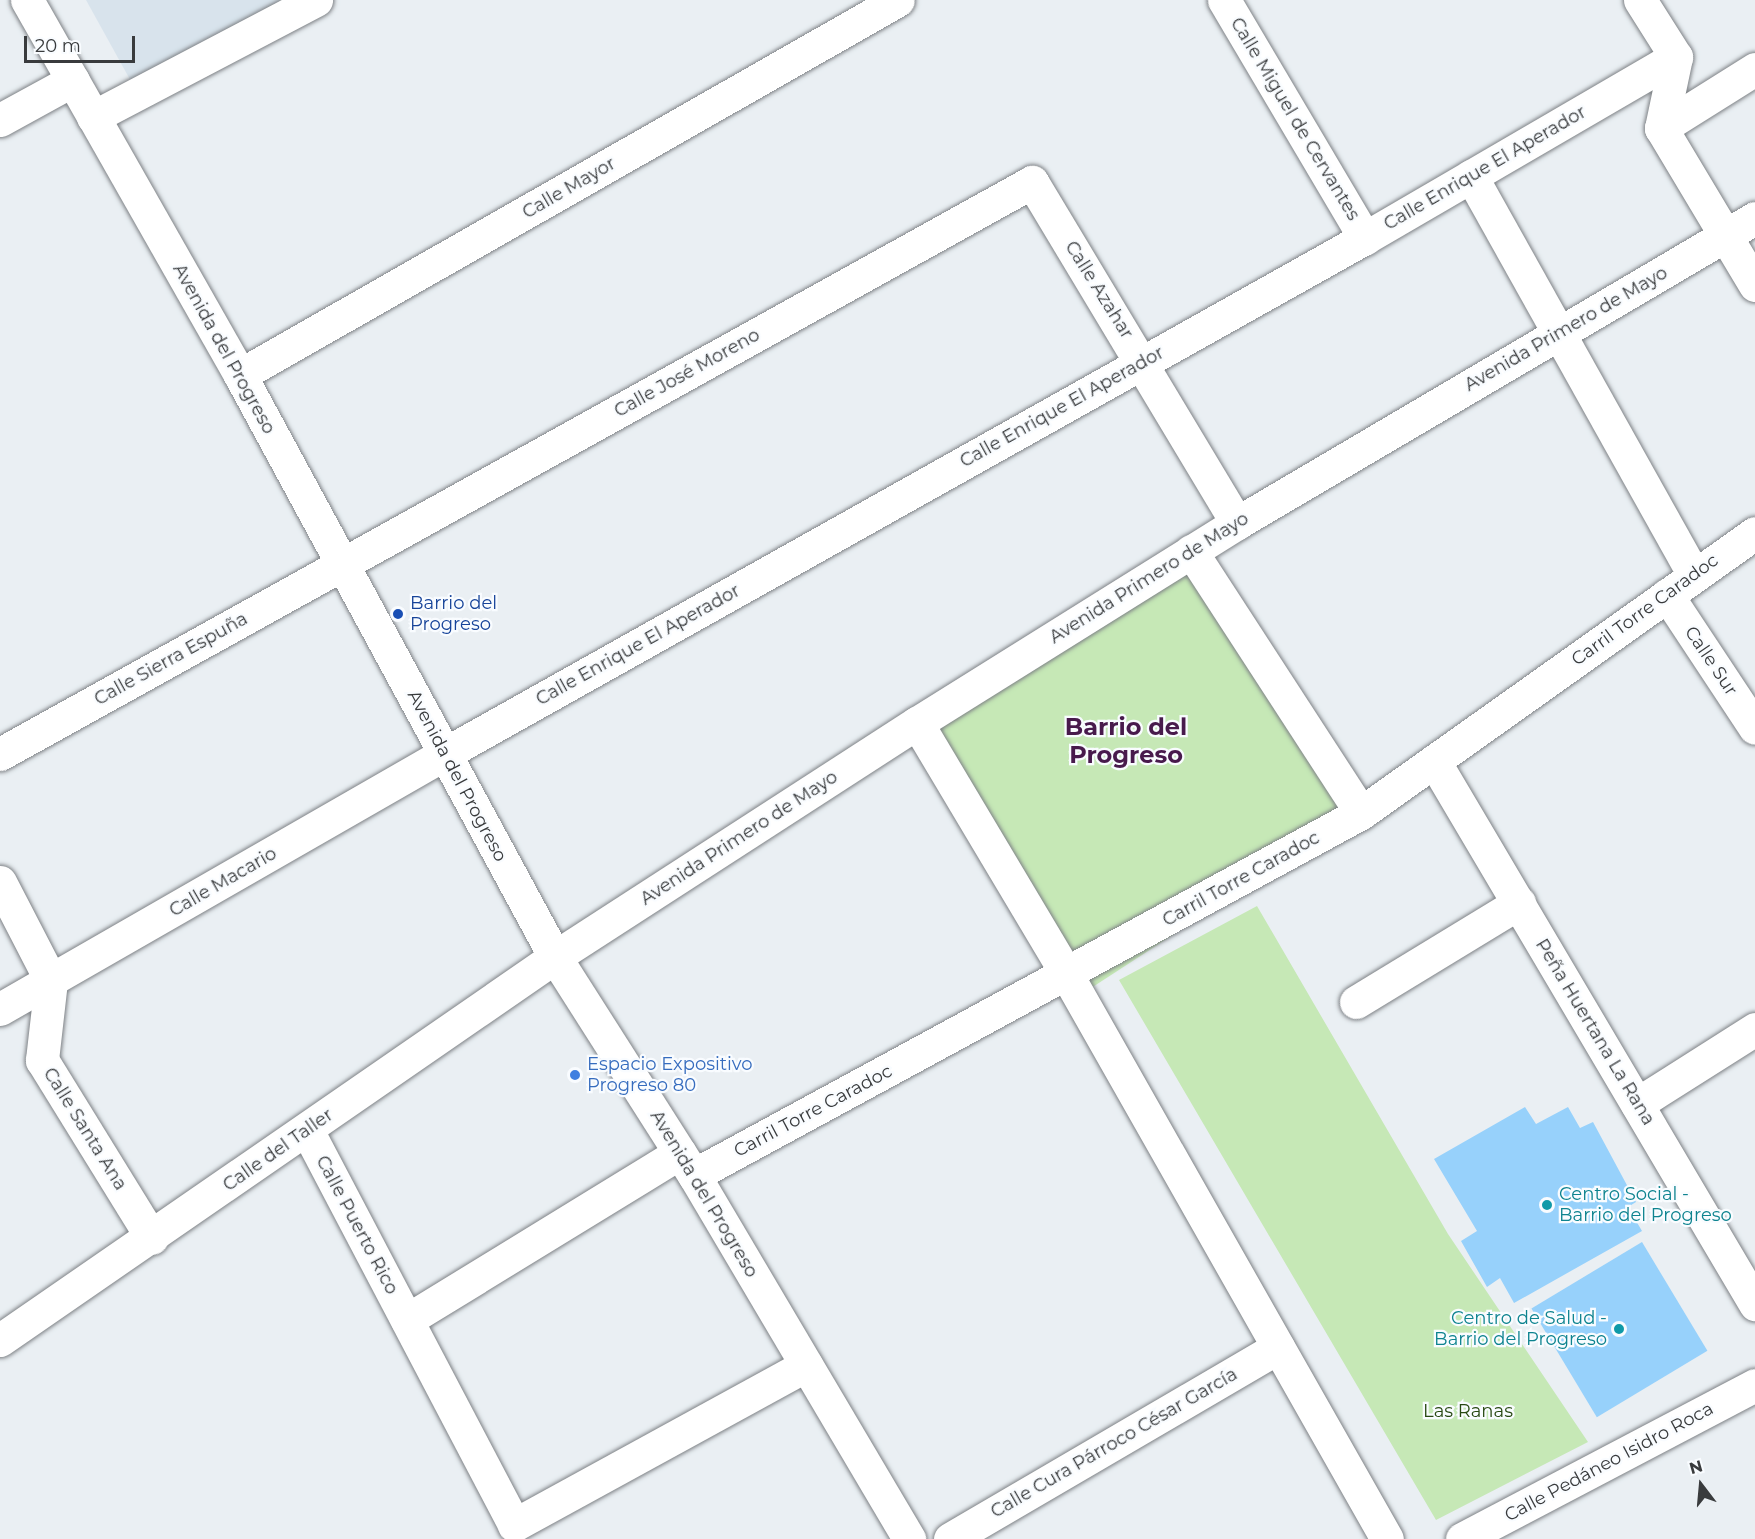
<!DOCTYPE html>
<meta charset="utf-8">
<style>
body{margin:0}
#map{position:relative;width:1755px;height:1539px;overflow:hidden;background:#eaeff3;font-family:Montserrat,sans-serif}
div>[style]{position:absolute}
.built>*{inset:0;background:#d8e3ec}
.green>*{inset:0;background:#c6e8b6;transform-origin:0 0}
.building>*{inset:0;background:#97d1fb;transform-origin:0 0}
.roads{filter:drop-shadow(0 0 2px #7d8185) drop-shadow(0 0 2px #7d8185)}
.street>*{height:33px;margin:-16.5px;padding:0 16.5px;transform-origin:16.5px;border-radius:16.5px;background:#fff}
.secondary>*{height:33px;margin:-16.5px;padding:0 16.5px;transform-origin:16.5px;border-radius:16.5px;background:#fff}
.dots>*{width:16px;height:16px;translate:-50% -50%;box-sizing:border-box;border:3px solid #f9fcff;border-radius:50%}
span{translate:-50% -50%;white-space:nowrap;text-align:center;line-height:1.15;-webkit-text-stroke:4.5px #f9fcff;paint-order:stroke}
.street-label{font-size:18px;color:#393b3d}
.transit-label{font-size:18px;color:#164399}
.left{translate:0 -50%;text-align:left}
.shop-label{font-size:18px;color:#366cbe}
.culture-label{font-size:18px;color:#0d838f}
.right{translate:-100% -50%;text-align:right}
.park-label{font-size:18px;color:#284912}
.district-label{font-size:24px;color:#481a4c;font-weight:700}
.north{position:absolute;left:1671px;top:1455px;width:60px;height:60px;-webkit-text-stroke:4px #f9fcff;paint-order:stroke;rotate:344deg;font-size:16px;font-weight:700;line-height:24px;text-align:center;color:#393b3d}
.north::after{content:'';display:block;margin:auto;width:21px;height:27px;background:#393b3d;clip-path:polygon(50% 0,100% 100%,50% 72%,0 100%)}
.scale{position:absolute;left:24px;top:36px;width:111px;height:27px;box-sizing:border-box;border:3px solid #393b3d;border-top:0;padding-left:8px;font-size:18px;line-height:21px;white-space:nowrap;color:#393b3d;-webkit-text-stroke:4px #f9fcff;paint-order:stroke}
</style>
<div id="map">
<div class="built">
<div style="clip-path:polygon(86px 0,316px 0,138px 94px)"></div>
</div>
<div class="green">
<div style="left:1191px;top:551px;width:312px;height:324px;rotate:57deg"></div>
<div style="clip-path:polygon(1257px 906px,1448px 1234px,1588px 1442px,1436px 1520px,1119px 980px)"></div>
</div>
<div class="building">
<div style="clip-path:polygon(1525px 1107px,1536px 1124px,1568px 1107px,1580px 1128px,1593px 1122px,1636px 1202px,1628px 1207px,1642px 1231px,1514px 1303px,1500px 1278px,1487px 1287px,1461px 1241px,1477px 1231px,1434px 1159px)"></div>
<div style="left:1642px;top:1242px;width:127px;height:129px;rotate:59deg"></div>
</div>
<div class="roads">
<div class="street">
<div style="left:1224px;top:0;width:277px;rotate:59.4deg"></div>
<div style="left:1640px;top:0;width:67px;rotate:57.7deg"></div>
<div style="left:1676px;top:57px;width:73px;rotate:101.9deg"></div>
<div style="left:1661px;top:128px;width:183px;rotate:59.1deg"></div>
<div style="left:93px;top:117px;width:252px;rotate:-27.7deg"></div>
<div style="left:0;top:120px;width:83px;rotate:-28.7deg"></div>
<div style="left:1661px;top:128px;width:111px;rotate:-32.1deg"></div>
<div style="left:1471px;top:176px;width:457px;rotate:60.8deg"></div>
<div style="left:240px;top:375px;width:757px;rotate:-29.68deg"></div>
<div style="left:1191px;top:551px;width:312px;rotate:57deg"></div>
<div style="left:1667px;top:595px;width:159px;rotate:56.5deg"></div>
<div style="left:917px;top:723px;width:293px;rotate:59.2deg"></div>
<div style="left:1067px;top:975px;width:648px;rotate:60.43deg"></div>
<div style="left:0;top:754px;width:1180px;rotate:-29deg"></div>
<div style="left:1032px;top:182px;width:398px;rotate:59deg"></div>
<div style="left:1434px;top:761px;width:631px;rotate:59.41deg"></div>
<div style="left:0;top:882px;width:111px;rotate:62.7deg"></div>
<div style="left:51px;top:981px;width:80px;rotate:96.5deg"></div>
<div style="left:42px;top:1060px;width:209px;rotate:58.3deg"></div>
<div style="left:1356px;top:1002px;width:191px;rotate:-31.3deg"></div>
<div style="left:0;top:1009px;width:514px;rotate:-29.86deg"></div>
<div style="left:446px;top:753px;width:1053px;rotate:-29.27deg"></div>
<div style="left:1365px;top:238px;width:360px;rotate:-30.2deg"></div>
<div style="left:1637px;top:1104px;width:140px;rotate:-32.4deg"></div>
<div style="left:307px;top:1130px;width:446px;rotate:62.3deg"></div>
<div style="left:514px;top:1525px;width:333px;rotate:-28.7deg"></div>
<div style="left:694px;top:1175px;width:759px;rotate:-28.49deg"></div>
<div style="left:1361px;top:813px;width:483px;rotate:-35.4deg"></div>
<div style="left:407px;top:1320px;width:320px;rotate:-31.5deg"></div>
<div style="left:0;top:1340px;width:674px;rotate:-34.61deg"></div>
<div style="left:555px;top:957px;width:431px;rotate:-32.9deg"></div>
<div style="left:917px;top:723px;width:377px;rotate:-32deg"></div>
<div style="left:1237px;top:523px;width:601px;rotate:-30.49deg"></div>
<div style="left:950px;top:1539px;width:380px;rotate:-30.3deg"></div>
<div style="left:1462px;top:1539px;width:331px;rotate:-27.7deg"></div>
</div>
<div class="secondary">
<div style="left:27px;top:0;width:431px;rotate:60.4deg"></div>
<div style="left:240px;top:375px;width:662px;rotate:61.58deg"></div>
<div style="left:555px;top:957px;width:259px;rotate:57.5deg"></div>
<div style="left:694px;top:1175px;width:423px;rotate:59.4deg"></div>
</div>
</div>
<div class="dots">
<div style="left:398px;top:614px;background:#1a4fb4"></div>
<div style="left:575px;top:1075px;background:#3f7fe0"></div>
<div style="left:1547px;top:1205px;background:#0f9aa8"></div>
<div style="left:1619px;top:1329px;background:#0f9aa8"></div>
</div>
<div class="street-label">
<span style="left:1295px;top:119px;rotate:59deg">Calle Miguel de Cervantes</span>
<span style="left:1485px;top:168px;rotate:-30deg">Calle Enrique El Aperador</span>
<span style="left:569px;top:188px;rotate:-30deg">Calle Mayor</span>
<span style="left:1099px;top:290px;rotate:58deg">Calle Azahar</span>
<span style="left:1566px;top:329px;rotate:-30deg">Avenida Primero de Mayo</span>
<span style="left:224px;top:349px;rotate:61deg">Avenida del Progreso</span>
<span style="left:687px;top:373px;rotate:-29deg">Calle José Moreno</span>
<span style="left:1062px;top:407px;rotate:-29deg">Calle Enrique El Aperador</span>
<span style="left:1149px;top:578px;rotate:-32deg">Avenida Primero de Mayo</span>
<span style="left:1645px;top:610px;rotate:-36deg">Carril Torre Caradoc</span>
<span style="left:638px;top:645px;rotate:-29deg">Calle Enrique El Aperador</span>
<span style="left:171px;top:659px;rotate:-29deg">Calle Sierra Espuña</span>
<span style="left:1711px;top:661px;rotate:56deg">Calle Sur</span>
<span style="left:457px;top:776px;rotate:62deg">Avenida del Progreso</span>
<span style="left:739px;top:838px;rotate:-33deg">Avenida Primero de Mayo</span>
<span style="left:1241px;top:879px;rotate:-29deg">Carril Torre Caradoc</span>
<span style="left:223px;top:882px;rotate:-30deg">Calle Macario</span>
<span style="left:1595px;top:1032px;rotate:59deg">Peña Huertana La Rana</span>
<span style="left:813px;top:1111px;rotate:-28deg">Carril Torre Caradoc</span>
<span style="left:85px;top:1129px;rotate:58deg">Calle Santa Ana</span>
<span style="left:278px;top:1150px;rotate:-35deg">Calle del Taller</span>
<span style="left:704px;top:1194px;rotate:59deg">Avenida del Progreso</span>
<span style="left:357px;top:1225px;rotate:62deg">Calle Puerto Rico</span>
<span style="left:1114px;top:1443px;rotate:-30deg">Calle Cura Párroco César García</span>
<span style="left:1609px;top:1462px;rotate:-28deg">Calle Pedáneo Isidro Roca</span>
</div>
<div class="transit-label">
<span class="left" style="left:410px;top:614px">Barrio del<br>Progreso</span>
</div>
<div class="shop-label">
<span class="left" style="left:587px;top:1075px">Espacio Expositivo<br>Progreso 80</span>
</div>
<div class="culture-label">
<span class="left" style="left:1559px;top:1205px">Centro Social -<br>Barrio del Progreso</span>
<span class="right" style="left:1607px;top:1329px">Centro de Salud -<br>Barrio del Progreso</span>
</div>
<div class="park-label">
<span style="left:1468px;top:1411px">Las Ranas</span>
</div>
<div class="district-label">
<span style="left:1126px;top:741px">Barrio del<br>Progreso</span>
</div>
<div class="north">N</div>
<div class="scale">20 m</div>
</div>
